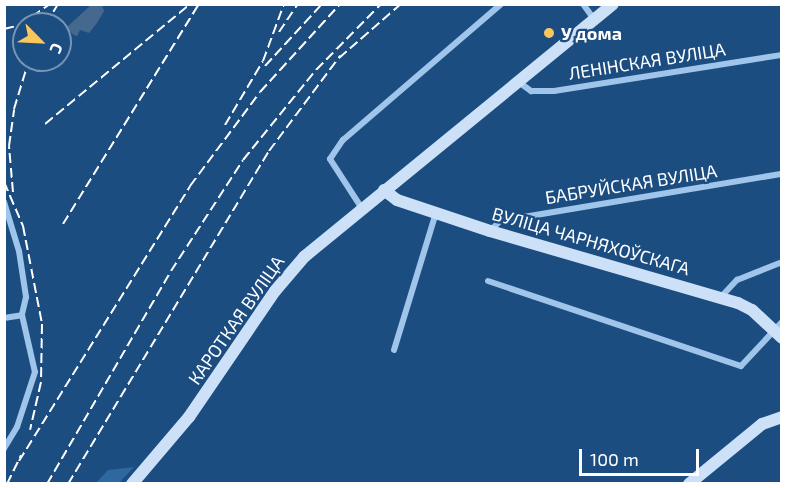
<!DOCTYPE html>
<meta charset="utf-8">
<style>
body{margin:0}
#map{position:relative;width:786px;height:488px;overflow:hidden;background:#1c4d81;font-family:"Exo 2",sans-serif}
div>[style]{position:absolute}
.green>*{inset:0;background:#2f679f}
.water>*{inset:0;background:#44688e}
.street>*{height:6px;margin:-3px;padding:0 3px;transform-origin:3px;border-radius:3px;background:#a0c5ea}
.secondary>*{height:12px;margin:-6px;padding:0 6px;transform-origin:6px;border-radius:6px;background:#cce0f7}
.rail>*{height:2px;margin-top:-1px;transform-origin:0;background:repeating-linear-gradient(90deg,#fff 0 10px,transparent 0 14.5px)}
.dots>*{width:16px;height:16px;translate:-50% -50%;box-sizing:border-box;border:3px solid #1c4d81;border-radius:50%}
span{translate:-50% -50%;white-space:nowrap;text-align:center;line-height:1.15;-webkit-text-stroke:4.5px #1c4d81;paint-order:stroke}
.poi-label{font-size:18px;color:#fff;font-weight:700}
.left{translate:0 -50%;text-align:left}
.street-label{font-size:18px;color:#fff}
.frame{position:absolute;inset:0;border:6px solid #fff;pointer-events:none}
.north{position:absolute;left:12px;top:12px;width:60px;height:60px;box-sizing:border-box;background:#1c4d81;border:2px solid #7794b3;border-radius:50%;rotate:114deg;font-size:16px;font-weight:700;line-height:24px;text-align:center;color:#fff}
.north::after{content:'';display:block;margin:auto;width:21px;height:27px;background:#fac65e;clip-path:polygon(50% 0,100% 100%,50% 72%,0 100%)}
.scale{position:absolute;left:579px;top:449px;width:120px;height:27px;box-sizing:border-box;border:3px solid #fff;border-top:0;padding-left:8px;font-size:18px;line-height:21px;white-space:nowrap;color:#fff;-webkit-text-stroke:4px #1c4d81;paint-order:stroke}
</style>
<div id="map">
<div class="green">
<div style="clip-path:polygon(134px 467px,119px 483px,96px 483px,108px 470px)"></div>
</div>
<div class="water">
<div style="clip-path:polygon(92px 4px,102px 5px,104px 11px,97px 23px,89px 33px,80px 30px,77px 36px,74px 35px,66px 28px)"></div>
</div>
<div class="street">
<div style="left:583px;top:4px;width:19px;rotate:54deg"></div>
<div style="left:520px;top:83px;width:14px;rotate:36deg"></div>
<div style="left:531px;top:91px;width:23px"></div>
<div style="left:554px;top:91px;width:231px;rotate:-9deg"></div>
<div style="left:4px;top:202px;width:51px;rotate:73deg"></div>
<div style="left:19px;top:251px;width:47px;rotate:81.3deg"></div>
<div style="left:26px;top:297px;width:18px;rotate:103deg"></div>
<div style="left:22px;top:315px;width:58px;rotate:77.2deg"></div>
<div style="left:35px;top:372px;width:58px;rotate:108.1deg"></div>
<div style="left:17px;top:427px;width:26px;rotate:121deg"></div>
<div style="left:361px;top:207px;width:57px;rotate:-122.9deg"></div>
<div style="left:330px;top:159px;width:23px;rotate:-56deg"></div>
<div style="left:343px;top:140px;width:208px;rotate:-40.7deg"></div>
<div style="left:490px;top:231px;width:14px;rotate:-45deg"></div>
<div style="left:500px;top:221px;width:286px;rotate:-9.5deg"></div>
<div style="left:488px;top:281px;width:267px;rotate:18.6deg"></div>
<div style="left:741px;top:366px;width:60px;rotate:-47deg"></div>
<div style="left:720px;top:298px;width:25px;rotate:-47deg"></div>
<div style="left:737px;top:280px;width:48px;rotate:-21.8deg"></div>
<div style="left:4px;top:318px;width:18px;rotate:-9deg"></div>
<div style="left:394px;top:350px;width:143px;rotate:-73deg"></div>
</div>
<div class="secondary">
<div style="left:384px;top:190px;width:16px;rotate:38deg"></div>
<div style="left:397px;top:200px;width:98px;rotate:18.4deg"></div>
<div style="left:490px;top:231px;width:258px;rotate:16.2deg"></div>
<div style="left:738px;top:303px;width:16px;rotate:27deg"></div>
<div style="left:752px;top:310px;width:41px;rotate:43deg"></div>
<div style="left:132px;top:484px;width:88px;rotate:-49.6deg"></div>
<div style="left:189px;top:417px;width:153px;rotate:-55.7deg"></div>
<div style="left:275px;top:291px;width:45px;rotate:-49.5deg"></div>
<div style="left:304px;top:257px;width:399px;rotate:-39.3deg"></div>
<div style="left:689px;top:484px;width:94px;rotate:-39.4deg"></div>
<div style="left:762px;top:424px;width:21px;rotate:-19deg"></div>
</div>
<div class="rail">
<div style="left:46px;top:24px;width:23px;rotate:-59deg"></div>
<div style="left:4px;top:29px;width:16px;rotate:-14deg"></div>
<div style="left:20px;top:25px;width:37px;rotate:-35deg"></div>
<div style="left:279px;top:32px;width:34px;rotate:-56deg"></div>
<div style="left:339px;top:58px;width:82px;rotate:-41.1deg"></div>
<div style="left:265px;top:66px;width:84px;rotate:-47.4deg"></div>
<div style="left:45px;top:124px;width:188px;rotate:-39.6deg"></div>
<div style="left:225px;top:125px;width:74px;rotate:-59.3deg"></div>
<div style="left:263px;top:61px;width:61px;rotate:-69.8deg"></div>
<div style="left:4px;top:182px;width:48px;rotate:66.6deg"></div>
<div style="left:23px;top:226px;width:100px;rotate:79deg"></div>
<div style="left:42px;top:324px;width:58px;rotate:91deg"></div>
<div style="left:41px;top:382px;width:49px;rotate:102.9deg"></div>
<div style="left:13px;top:192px;width:46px;rotate:-95deg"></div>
<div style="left:9px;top:146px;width:37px;rotate:-82deg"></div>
<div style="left:14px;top:109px;width:51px;rotate:-73deg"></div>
<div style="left:63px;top:224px;width:259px;rotate:-58.3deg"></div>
<div style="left:19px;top:461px;width:324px;rotate:-58.1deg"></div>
<div style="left:190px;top:186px;width:117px;rotate:-53.3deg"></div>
<div style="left:260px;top:92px;width:119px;rotate:-47.7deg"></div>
<div style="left:7px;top:484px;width:32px;rotate:-64deg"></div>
<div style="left:47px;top:484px;width:246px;rotate:-59.8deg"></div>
<div style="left:171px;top:271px;width:132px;rotate:-57deg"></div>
<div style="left:243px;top:160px;width:116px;rotate:-51deg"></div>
<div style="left:316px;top:70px;width:93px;rotate:-45.4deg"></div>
<div style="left:68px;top:484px;width:389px;rotate:-58.9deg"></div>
<div style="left:269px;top:151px;width:119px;rotate:-53.2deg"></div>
</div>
<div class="dots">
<div style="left:549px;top:33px;background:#fac65e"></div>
</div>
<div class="poi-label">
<span class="left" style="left:561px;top:33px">У дома</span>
</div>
<div class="street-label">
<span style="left:647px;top:61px;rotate:-9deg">ЛЕНІНСКАЯ ВУЛІЦА</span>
<span style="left:631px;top:184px;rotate:-9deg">БАБРУЙСКАЯ ВУЛІЦА</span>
<span style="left:591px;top:241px;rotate:16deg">ВУЛІЦА ЧАРНЯХОЎСКАГА</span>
<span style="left:236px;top:320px;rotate:-55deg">КАРОТКАЯ ВУЛІЦА</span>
</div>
<div class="frame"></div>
<div class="north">С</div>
<div class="scale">100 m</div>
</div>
